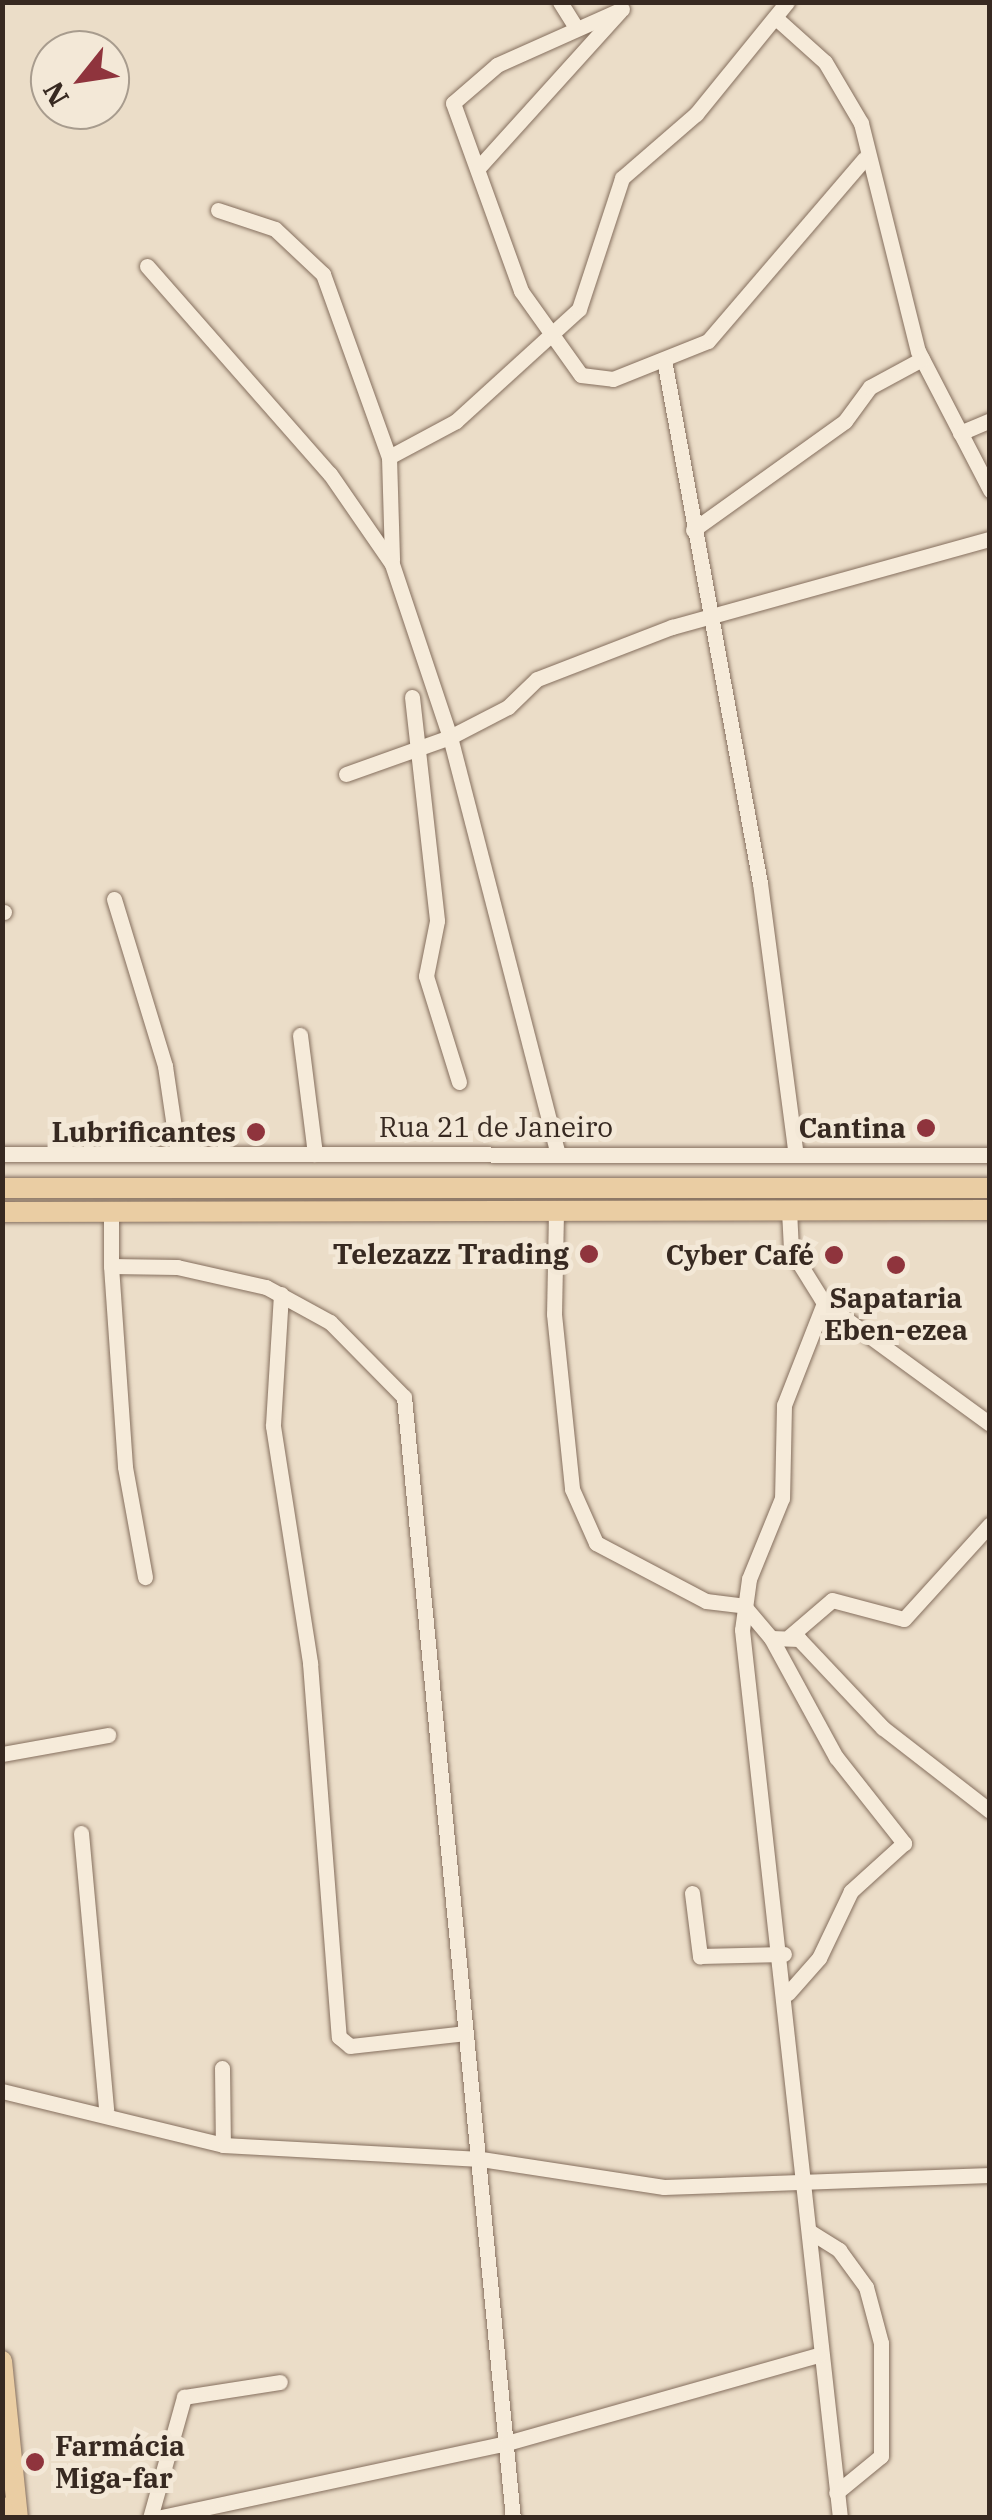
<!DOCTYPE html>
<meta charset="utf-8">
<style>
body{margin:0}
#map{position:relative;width:992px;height:2520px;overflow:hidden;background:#ebddc8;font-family:"IBM Plex Serif",serif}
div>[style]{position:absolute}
.roads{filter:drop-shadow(0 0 2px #856f5e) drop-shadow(0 0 2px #856f5e)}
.minor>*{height:15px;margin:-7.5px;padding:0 7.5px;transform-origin:7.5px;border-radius:7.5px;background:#f6ebda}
.major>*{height:20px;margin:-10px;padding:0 10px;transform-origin:10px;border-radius:10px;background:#eacda3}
.dots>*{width:28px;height:28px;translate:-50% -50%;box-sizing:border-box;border:5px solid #f3e8d7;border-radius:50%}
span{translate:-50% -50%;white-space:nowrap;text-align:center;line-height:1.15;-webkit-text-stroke:10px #f3e8d7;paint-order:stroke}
.street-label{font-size:28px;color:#372921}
.poi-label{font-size:28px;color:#372921;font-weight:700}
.right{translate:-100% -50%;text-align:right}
.left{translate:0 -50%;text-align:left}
.frame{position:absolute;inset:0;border:5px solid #372921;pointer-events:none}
.north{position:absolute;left:30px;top:30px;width:100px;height:100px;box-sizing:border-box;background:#f3e8d7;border:2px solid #a89c8e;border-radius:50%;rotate:240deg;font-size:28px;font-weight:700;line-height:40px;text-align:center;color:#372921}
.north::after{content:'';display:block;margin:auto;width:35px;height:45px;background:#8f343d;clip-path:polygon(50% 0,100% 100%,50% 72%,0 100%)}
</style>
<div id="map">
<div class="roads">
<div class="minor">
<div style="left:560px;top:2px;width:31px;rotate:58deg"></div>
<div style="left:622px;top:9px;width:137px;rotate:155.9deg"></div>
<div style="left:497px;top:65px;width:58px;rotate:139.2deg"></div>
<div style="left:453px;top:103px;width:200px;rotate:70.1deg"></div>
<div style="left:521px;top:291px;width:103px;rotate:54.5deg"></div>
<div style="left:581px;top:375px;width:32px;rotate:7deg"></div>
<div style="left:613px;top:379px;width:102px;rotate:-21.8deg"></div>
<div style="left:708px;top:341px;width:240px;rotate:-49.4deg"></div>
<div style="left:777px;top:19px;width:64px;rotate:41.9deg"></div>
<div style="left:825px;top:62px;width:71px;rotate:59.5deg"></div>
<div style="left:861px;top:123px;width:235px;rotate:76deg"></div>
<div style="left:918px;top:351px;width:157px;rotate:62.6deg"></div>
<div style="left:479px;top:167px;width:210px;rotate:-47.9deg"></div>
<div style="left:218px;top:210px;width:60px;rotate:18.4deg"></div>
<div style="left:275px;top:229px;width:66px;rotate:43.2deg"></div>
<div style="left:323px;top:274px;width:195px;rotate:70.2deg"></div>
<div style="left:389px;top:457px;width:103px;rotate:88.3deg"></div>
<div style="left:147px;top:266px;width:277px;rotate:48.7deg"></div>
<div style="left:330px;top:474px;width:109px;rotate:55.4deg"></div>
<div style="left:392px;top:564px;width:182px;rotate:71.5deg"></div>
<div style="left:450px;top:737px;width:431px;rotate:75.5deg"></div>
<div style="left:665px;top:365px;width:527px;rotate:79.61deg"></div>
<div style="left:760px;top:883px;width:274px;rotate:82.5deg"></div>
<div style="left:960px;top:433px;width:33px;rotate:-23deg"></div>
<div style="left:389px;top:457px;width:76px;rotate:-28.2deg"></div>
<div style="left:456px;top:421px;width:166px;rotate:-42.3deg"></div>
<div style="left:579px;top:309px;width:138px;rotate:-71.8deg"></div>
<div style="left:622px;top:178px;width:98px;rotate:-40.9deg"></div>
<div style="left:696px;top:114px;width:144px;rotate:-50.9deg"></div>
<div style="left:693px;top:530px;width:187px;rotate:-35.6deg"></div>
<div style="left:845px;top:421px;width:42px;rotate:-53.7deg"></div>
<div style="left:870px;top:387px;width:59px;rotate:-28.3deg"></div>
<div style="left:412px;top:697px;width:225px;rotate:83.6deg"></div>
<div style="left:437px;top:921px;width:56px;rotate:101.3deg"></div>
<div style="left:426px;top:976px;width:111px;rotate:72.7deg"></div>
<div style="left:346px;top:774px;width:110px;rotate:-19.6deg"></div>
<div style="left:450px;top:737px;width:65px;rotate:-27.3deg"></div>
<div style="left:508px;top:707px;width:40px;rotate:-44deg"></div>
<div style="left:537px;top:679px;width:145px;rotate:-21.1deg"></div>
<div style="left:672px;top:627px;width:330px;rotate:-15.5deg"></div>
<div style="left:114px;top:899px;width:175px;rotate:73deg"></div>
<div style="left:165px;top:1066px;width:89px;rotate:81.6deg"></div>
<div style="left:2px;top:912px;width:2px"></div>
<div style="left:300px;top:1035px;width:120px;rotate:82.8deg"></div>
<div style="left:2px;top:1154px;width:988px;rotate:0.06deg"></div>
<div style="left:789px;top:1210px;width:40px;rotate:87.1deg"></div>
<div style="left:791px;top:1250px;width:62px;rotate:58.1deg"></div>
<div style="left:824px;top:1303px;width:205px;rotate:36.1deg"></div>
<div style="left:556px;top:1212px;width:102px;rotate:91.1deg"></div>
<div style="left:554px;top:1314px;width:176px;rotate:84.1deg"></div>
<div style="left:572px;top:1489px;width:59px;rotate:66deg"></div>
<div style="left:596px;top:1543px;width:124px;rotate:27.8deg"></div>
<div style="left:706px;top:1601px;width:38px;rotate:7deg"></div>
<div style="left:744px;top:1606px;width:42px;rotate:49.8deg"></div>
<div style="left:771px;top:1638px;width:28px;rotate:2deg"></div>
<div style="left:799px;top:1639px;width:122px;rotate:46.7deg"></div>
<div style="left:883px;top:1728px;width:135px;rotate:37.8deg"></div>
<div style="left:111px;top:1213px;width:53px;rotate:90deg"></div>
<div style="left:111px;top:1266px;width:66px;rotate:0.9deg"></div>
<div style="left:177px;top:1267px;width:91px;rotate:12.7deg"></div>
<div style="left:266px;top:1287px;width:73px;rotate:28.7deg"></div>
<div style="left:330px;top:1322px;width:105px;rotate:45.4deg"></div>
<div style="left:404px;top:1397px;width:1126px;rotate:84.45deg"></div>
<div style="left:111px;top:1266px;width:201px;rotate:86deg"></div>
<div style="left:125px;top:1467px;width:112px;rotate:79.7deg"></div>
<div style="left:281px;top:1294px;width:132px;rotate:93.5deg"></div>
<div style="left:273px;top:1426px;width:240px;rotate:81.1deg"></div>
<div style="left:310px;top:1663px;width:375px;rotate:85.6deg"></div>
<div style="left:339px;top:2037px;width:14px;rotate:39deg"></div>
<div style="left:350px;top:2046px;width:116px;rotate:-6.4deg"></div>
<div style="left:824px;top:1303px;width:110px;rotate:111.4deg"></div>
<div style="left:784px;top:1405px;width:93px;rotate:91.2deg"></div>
<div style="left:782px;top:1498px;width:87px;rotate:112.2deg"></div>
<div style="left:749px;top:1579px;width:51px;rotate:97.8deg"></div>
<div style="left:742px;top:1630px;width:893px;rotate:83.7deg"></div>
<div style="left:790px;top:1636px;width:55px;rotate:-40.6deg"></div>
<div style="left:832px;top:1600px;width:74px;rotate:14.8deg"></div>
<div style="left:904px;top:1619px;width:128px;rotate:-47.8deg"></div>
<div style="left:771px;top:1638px;width:136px;rotate:61.4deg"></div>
<div style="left:836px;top:1757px;width:110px;rotate:51.7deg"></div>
<div style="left:904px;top:1843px;width:72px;rotate:137.8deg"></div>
<div style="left:851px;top:1891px;width:74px;rotate:115.5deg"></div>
<div style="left:819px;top:1958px;width:47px;rotate:131.5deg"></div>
<div style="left:2px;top:1754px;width:108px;rotate:-10.2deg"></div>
<div style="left:81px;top:1833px;width:278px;rotate:84.8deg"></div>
<div style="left:692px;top:1893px;width:64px;rotate:82.8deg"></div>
<div style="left:700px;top:1956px;width:84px;rotate:-1.4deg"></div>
<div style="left:222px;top:2068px;width:77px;rotate:89.3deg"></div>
<div style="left:2px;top:2091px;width:228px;rotate:13.7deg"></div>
<div style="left:223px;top:2145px;width:258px;rotate:3.1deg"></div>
<div style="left:481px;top:2159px;width:185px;rotate:8.7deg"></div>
<div style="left:664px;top:2187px;width:326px;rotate:-2.1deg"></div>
<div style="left:809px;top:2231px;width:36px;rotate:32deg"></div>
<div style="left:839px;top:2250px;width:46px;rotate:53.9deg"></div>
<div style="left:866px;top:2287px;width:58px;rotate:75deg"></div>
<div style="left:881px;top:2343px;width:113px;rotate:90deg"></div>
<div style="left:881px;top:2456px;width:58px;rotate:140.6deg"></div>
<div style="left:150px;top:2518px;width:126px;rotate:-74.3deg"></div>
<div style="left:184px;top:2397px;width:97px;rotate:-8.9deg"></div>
<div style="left:157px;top:2518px;width:358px;rotate:-12.1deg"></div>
<div style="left:507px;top:2443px;width:324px;rotate:-15.8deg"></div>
</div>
<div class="major">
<div style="left:2px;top:1188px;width:988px"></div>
<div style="left:2px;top:1212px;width:988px;rotate:-0.12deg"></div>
<div style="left:2px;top:2361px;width:158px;rotate:84.2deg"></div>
<div style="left:2px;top:2507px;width:11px;rotate:85deg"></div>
</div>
</div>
<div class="dots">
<div style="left:926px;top:1128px;background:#8f343d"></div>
<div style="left:256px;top:1132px;background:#8f343d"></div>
<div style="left:589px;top:1254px;background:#8f343d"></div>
<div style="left:834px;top:1255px;background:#8f343d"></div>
<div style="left:896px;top:1265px;background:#8f343d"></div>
<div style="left:35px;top:2462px;background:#8f343d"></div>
</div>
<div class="street-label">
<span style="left:496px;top:1127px">Rua 21 de Janeiro</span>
</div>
<div class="poi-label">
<span class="right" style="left:906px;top:1128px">Cantina</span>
<span class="right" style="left:236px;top:1132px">Lubrificantes</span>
<span class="right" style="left:569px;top:1254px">Telezazz Trading</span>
<span class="right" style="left:814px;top:1255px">Cyber Café</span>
<span style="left:896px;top:1314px">Sapataria<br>Eben-ezea</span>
<span class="left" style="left:55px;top:2462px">Farmácia<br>Miga-far</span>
</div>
<div class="frame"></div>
<div class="north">N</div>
</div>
